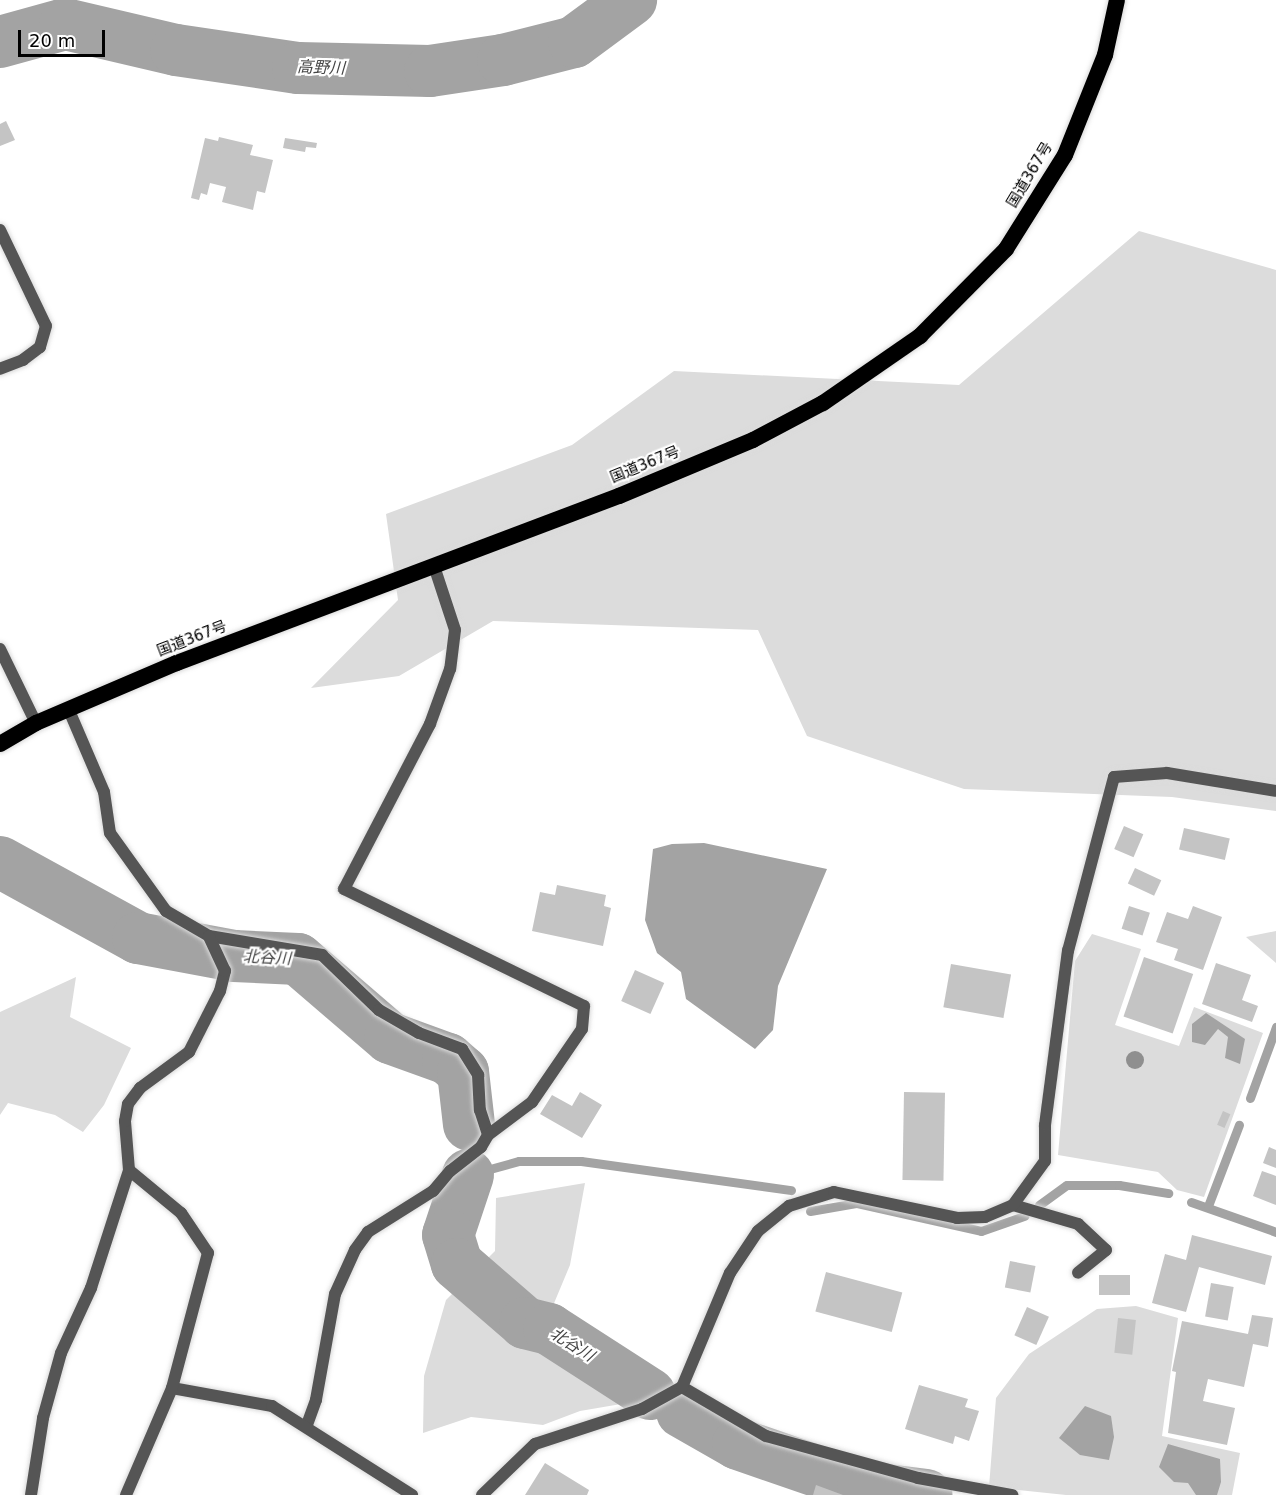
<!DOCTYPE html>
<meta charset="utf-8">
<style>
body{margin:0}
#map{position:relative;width:1276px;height:1495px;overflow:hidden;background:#fff;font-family:"DejaVu Sans","Noto Sans JP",sans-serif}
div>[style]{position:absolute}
.green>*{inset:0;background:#dcdcdc}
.water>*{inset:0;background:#a3a3a3}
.stream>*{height:9px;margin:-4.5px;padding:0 4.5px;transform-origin:4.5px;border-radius:4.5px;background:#a3a3a3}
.river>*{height:52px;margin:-26px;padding:0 26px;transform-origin:26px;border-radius:26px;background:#a3a3a3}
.building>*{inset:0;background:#c4c4c4;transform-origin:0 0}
.roads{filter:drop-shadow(0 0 2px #dbdbdb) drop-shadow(0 0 2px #dbdbdb)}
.service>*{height:12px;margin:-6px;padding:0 6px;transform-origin:6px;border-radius:6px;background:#555}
.minor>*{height:12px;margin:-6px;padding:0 6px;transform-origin:6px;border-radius:6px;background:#555}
.trunk>*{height:16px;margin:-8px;padding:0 8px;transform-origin:8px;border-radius:8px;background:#000}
.trees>*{width:18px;height:18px;margin:-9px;border-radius:50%;background:#8f8f8f}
span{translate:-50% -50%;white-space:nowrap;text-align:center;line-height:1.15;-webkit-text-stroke:4.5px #fff;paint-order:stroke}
.street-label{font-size:15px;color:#000}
.water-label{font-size:16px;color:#444;font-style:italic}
.scale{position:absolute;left:18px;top:30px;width:87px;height:27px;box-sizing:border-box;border:3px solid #000;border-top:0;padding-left:8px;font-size:18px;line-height:21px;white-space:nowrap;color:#000;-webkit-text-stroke:4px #fff;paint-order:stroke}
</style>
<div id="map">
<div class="green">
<div style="clip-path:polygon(1139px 231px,1276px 270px,1276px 811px,1172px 797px,964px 789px,807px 736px,758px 630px,493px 621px,399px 676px,311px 688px,398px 600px,386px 514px,572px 445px,674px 371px,959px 385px)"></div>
<div style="clip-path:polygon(1276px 931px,1276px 963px,1246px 937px)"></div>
<div style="clip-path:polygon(1092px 934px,1141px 949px,1115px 1025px,1179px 1046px,1194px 1007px,1263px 1033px,1204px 1197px,1177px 1190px,1158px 1172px,1058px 1155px,1075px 961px)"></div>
<div style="clip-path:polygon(76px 977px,70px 1017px,131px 1048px,104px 1105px,83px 1132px,55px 1115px,8px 1103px,0 1115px,0 1012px)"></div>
<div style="clip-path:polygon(585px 1183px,570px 1265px,547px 1320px,632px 1392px,627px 1403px,580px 1411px,543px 1425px,471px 1417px,423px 1433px,424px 1376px,446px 1300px,495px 1251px,496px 1198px)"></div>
<div style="clip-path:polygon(1136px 1306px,1178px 1318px,1162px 1436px,1240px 1453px,1232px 1495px,1066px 1495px,989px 1487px,996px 1398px,1029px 1354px,1097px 1309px)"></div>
</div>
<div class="water">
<div style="clip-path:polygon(704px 843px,827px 869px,778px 986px,773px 1030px,755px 1049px,686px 999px,681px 972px,657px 953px,645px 920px,653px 849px,672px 844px)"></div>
<div style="clip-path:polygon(1206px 1013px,1245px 1039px,1240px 1064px,1225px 1058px,1228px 1037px,1218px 1029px,1205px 1045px,1192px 1042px,1192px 1024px)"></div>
<div style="clip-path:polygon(1085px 1406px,1111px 1416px,1114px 1437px,1109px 1460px,1080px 1455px,1059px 1438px)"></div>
<div style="clip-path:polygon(1168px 1444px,1220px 1459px,1221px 1482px,1217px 1495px,1196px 1495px,1188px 1483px,1174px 1482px,1159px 1467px)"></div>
</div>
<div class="stream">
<div style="left:1250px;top:1098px;width:76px;rotate:-69.9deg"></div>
<div style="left:468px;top:1175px;width:53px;rotate:-15.4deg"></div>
<div style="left:519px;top:1161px;width:62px"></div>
<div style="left:581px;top:1161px;width:212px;rotate:7.9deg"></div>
<div style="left:1191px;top:1202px;width:90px;rotate:19.4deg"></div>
<div style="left:1039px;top:1205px;width:34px;rotate:-36deg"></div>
<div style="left:1067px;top:1185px;width:52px"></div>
<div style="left:1119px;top:1185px;width:50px;rotate:9.3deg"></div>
<div style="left:1208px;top:1206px;width:87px;rotate:-69.1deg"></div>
<div style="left:810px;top:1211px;width:48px;rotate:-9.7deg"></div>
<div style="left:857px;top:1203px;width:127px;rotate:12.7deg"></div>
<div style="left:981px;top:1231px;width:46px;rotate:-19.2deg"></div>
</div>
<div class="river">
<div style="left:0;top:42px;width:67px;rotate:-15.5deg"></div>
<div style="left:65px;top:24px;width:114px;rotate:13.2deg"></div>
<div style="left:176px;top:50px;width:123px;rotate:8.4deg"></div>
<div style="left:298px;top:68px;width:132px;rotate:1.3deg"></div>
<div style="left:430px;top:71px;width:74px;rotate:-8.6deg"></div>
<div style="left:503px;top:60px;width:73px;rotate:-14.2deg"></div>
<div style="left:574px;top:42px;width:71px;rotate:-36.4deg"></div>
<div style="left:0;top:862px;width:158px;rotate:28.8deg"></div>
<div style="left:138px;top:938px;width:98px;rotate:10.6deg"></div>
<div style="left:234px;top:956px;width:64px;rotate:2.7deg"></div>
<div style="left:298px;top:959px;width:121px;rotate:40.7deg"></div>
<div style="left:390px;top:1038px;width:62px;rotate:19.9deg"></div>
<div style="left:448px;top:1059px;width:20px;rotate:41deg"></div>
<div style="left:463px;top:1072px;width:53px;rotate:83.5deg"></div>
<div style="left:468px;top:1175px;width:63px;rotate:108.4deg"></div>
<div style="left:448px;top:1235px;width:30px;rotate:73deg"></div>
<div style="left:457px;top:1264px;width:90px;rotate:40.9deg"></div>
<div style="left:525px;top:1323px;width:25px;rotate:14deg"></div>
<div style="left:549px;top:1329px;width:120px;rotate:32.8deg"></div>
<div style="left:682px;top:1412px;width:64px;rotate:29.7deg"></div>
<div style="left:738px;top:1444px;width:132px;rotate:19deg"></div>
<div style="left:863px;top:1487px;width:64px;rotate:7.2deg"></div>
</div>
<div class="building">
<div style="clip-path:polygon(6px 121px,15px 140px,0 146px,0 124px)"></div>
<div style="clip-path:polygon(219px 137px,253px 145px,250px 155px,273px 160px,265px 193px,257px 191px,253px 210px,222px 202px,226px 187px,210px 183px,207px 195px,201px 193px,199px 200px,191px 198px,205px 138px,218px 141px)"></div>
<div style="clip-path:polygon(285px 138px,317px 143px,316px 148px,306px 147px,305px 152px,283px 148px)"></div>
<div style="left:1124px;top:826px;width:21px;height:25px;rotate:23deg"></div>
<div style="left:1184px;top:828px;width:47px;height:22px;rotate:13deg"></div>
<div style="left:1135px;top:868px;width:29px;height:17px;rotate:25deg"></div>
<div style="clip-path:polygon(557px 885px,606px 895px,604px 906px,611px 908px,603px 946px,532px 931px,540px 892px,555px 895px)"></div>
<div style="left:1129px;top:906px;width:22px;height:24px;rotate:18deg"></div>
<div style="clip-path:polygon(1193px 906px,1222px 917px,1203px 970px,1174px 960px,1178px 949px,1156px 942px,1167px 912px,1188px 919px)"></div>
<div style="left:1144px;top:957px;width:52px;height:63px;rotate:19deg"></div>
<div style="clip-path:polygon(1216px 963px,1251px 975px,1242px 1000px,1258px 1006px,1252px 1022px,1202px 1004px)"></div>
<div style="left:951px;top:964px;width:61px;height:44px;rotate:10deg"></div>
<div style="left:635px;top:970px;width:32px;height:34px;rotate:24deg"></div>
<div style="clip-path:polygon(580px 1092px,602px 1105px,582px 1138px,540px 1114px,552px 1095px,572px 1106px)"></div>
<div style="left:904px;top:1092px;width:41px;height:88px;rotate:1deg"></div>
<div style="left:1223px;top:1111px;width:8px;height:15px;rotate:23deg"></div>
<div style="clip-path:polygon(1269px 1147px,1276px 1150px,1276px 1168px,1263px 1163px)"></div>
<div style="clip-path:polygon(1262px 1171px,1276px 1176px,1276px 1205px,1253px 1196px)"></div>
<div style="clip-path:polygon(1192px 1235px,1272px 1256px,1265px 1285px,1199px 1267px,1186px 1312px,1152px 1303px,1165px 1254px,1186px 1260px)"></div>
<div style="left:1010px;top:1261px;width:26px;height:27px;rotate:11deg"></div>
<div style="left:826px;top:1272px;width:79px;height:41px;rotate:15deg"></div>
<div style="left:1099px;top:1275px;width:31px;height:20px"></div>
<div style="left:1211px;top:1283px;width:23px;height:34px;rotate:10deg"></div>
<div style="left:1027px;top:1307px;width:24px;height:31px;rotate:24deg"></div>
<div style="clip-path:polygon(1252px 1315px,1273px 1318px,1268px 1347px,1253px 1344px,1244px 1387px,1208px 1379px,1203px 1401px,1235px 1408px,1227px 1445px,1168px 1433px,1176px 1372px,1172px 1371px,1182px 1321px,1248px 1334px)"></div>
<div style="left:1118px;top:1318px;width:18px;height:35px;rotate:6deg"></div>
<div style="clip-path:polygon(919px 1385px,968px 1399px,965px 1407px,979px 1411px,969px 1441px,955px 1436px,953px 1444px,905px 1429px)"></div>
<div style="clip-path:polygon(545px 1463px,589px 1490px,587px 1495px,525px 1495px)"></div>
<div style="clip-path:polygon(816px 1485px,843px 1495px,813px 1495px)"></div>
</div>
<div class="roads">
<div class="service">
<div style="left:68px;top:708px;width:91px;rotate:66.8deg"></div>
<div style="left:104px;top:792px;width:41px;rotate:81.7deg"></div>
<div style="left:110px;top:833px;width:96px;rotate:54.3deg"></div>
<div style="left:166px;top:911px;width:50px;rotate:30.2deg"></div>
<div style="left:209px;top:936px;width:115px;rotate:9.5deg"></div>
<div style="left:322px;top:955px;width:79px;rotate:44deg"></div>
<div style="left:379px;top:1010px;width:46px;rotate:29.9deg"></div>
<div style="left:419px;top:1033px;width:46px;rotate:20.4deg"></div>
<div style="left:462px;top:1049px;width:31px;rotate:58deg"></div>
<div style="left:478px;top:1075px;width:35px;rotate:87deg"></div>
<div style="left:480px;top:1110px;width:26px;rotate:72deg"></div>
<div style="left:488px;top:1135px;width:14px;rotate:120deg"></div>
<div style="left:481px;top:1147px;width:39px;rotate:142deg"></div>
<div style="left:450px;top:1171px;width:26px;rotate:130deg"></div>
<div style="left:433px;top:1191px;width:77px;rotate:147.8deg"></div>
<div style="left:368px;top:1232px;width:22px;rotate:126deg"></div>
<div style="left:355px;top:1250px;width:48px;rotate:114.4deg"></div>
<div style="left:335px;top:1294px;width:108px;rotate:100.2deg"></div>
<div style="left:316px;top:1400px;width:27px;rotate:110deg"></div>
<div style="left:488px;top:1135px;width:55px;rotate:-36.9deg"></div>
<div style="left:532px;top:1102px;width:88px;rotate:-55.6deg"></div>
<div style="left:582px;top:1029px;width:23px;rotate:-85deg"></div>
<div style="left:1013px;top:1205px;width:68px;rotate:16.3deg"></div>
<div style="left:1078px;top:1224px;width:38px;rotate:43deg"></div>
<div style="left:1106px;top:1250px;width:36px;rotate:141deg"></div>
<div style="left:682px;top:1387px;width:97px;rotate:30.3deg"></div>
<div style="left:766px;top:1436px;width:158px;rotate:15.4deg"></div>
<div style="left:918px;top:1478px;width:96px;rotate:10.3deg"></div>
<div style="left:172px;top:1388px;width:102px;rotate:10.2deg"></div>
<div style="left:272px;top:1406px;width:166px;rotate:32.4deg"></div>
<div style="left:31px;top:1495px;width:78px;rotate:-81.1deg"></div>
<div style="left:43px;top:1418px;width:67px;rotate:-74.5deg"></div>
<div style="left:61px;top:1353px;width:72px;rotate:-65.2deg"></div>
<div style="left:91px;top:1288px;width:124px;rotate:-72.1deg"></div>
<div style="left:129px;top:1170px;width:49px;rotate:-94.7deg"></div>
<div style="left:125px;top:1121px;width:17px;rotate:-80deg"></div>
<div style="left:128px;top:1104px;width:20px;rotate:-53deg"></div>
<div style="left:140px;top:1088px;width:61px;rotate:-36.3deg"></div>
<div style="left:189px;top:1052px;width:68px;rotate:-63.1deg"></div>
<div style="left:220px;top:991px;width:21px;rotate:-76deg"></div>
<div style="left:225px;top:971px;width:38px;rotate:-115deg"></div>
<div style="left:126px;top:1495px;width:116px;rotate:-66.7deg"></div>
<div style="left:172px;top:1388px;width:140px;rotate:-75.1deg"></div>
<div style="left:208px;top:1253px;width:48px;rotate:-124deg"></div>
<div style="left:181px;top:1213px;width:67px;rotate:-140.4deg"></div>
<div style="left:482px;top:1495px;width:74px;rotate:-43.9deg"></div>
<div style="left:535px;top:1444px;width:113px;rotate:-18.1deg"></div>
<div style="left:642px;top:1409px;width:46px;rotate:-28.8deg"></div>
<div style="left:682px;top:1387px;width:124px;rotate:-67.2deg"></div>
<div style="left:730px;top:1273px;width:50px;rotate:-56.3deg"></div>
<div style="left:758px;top:1231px;width:40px;rotate:-39deg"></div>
<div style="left:789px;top:1206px;width:47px;rotate:-17.3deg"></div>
<div style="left:834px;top:1192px;width:126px;rotate:11.9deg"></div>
<div style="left:957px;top:1218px;width:28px;rotate:-2deg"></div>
<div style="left:985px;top:1217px;width:30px;rotate:-23deg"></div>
<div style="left:1013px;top:1205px;width:54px;rotate:-54deg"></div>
<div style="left:1045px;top:1161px;width:36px;rotate:-90deg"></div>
<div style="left:1045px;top:1125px;width:176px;rotate:-82.5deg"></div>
<div style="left:1068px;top:951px;width:180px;rotate:-75.2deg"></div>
<div style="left:1114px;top:777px;width:53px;rotate:-4.3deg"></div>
<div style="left:1167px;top:773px;width:110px;rotate:9.4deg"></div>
</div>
<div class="minor">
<div style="left:0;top:230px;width:106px;rotate:64.4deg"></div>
<div style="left:46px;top:326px;width:22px;rotate:106deg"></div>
<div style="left:40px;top:347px;width:21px;rotate:143deg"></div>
<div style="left:23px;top:360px;width:25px;rotate:159deg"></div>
<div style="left:434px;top:566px;width:67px;rotate:71.8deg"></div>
<div style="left:455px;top:630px;width:39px;rotate:97deg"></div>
<div style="left:450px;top:669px;width:59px;rotate:110deg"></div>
<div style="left:430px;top:724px;width:186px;rotate:117.5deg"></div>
<div style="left:344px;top:889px;width:267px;rotate:26deg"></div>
<div style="left:0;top:649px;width:82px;rotate:64.1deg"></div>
</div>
<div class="trunk">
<div style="left:0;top:744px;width:42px;rotate:-30.3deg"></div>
<div style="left:36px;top:723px;width:153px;rotate:-23.1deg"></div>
<div style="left:177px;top:663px;width:472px;rotate:-20.7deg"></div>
<div style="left:619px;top:496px;width:145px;rotate:-22.7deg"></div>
<div style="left:753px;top:440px;width:79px;rotate:-27.9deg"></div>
<div style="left:823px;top:403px;width:118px;rotate:-34.6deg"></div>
<div style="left:920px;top:336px;width:122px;rotate:-45.3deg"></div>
<div style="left:1006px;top:249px;width:111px;rotate:-57.9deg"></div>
<div style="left:1065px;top:155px;width:108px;rotate:-68.2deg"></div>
<div style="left:1105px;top:55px;width:56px;rotate:-77.7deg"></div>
</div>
</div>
<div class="trees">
<div style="left:1135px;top:1060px"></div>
</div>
<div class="street-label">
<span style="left:1030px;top:175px;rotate:-59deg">国道367号</span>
<span style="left:645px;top:465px;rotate:-22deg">国道367号</span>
<span style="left:192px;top:639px;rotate:-21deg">国道367号</span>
</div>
<div class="water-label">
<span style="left:321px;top:68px;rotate:2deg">高野川</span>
<span style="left:267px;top:958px;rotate:3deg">北谷川</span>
<span style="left:572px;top:1345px;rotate:32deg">北谷川</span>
</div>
<div class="scale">20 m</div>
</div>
